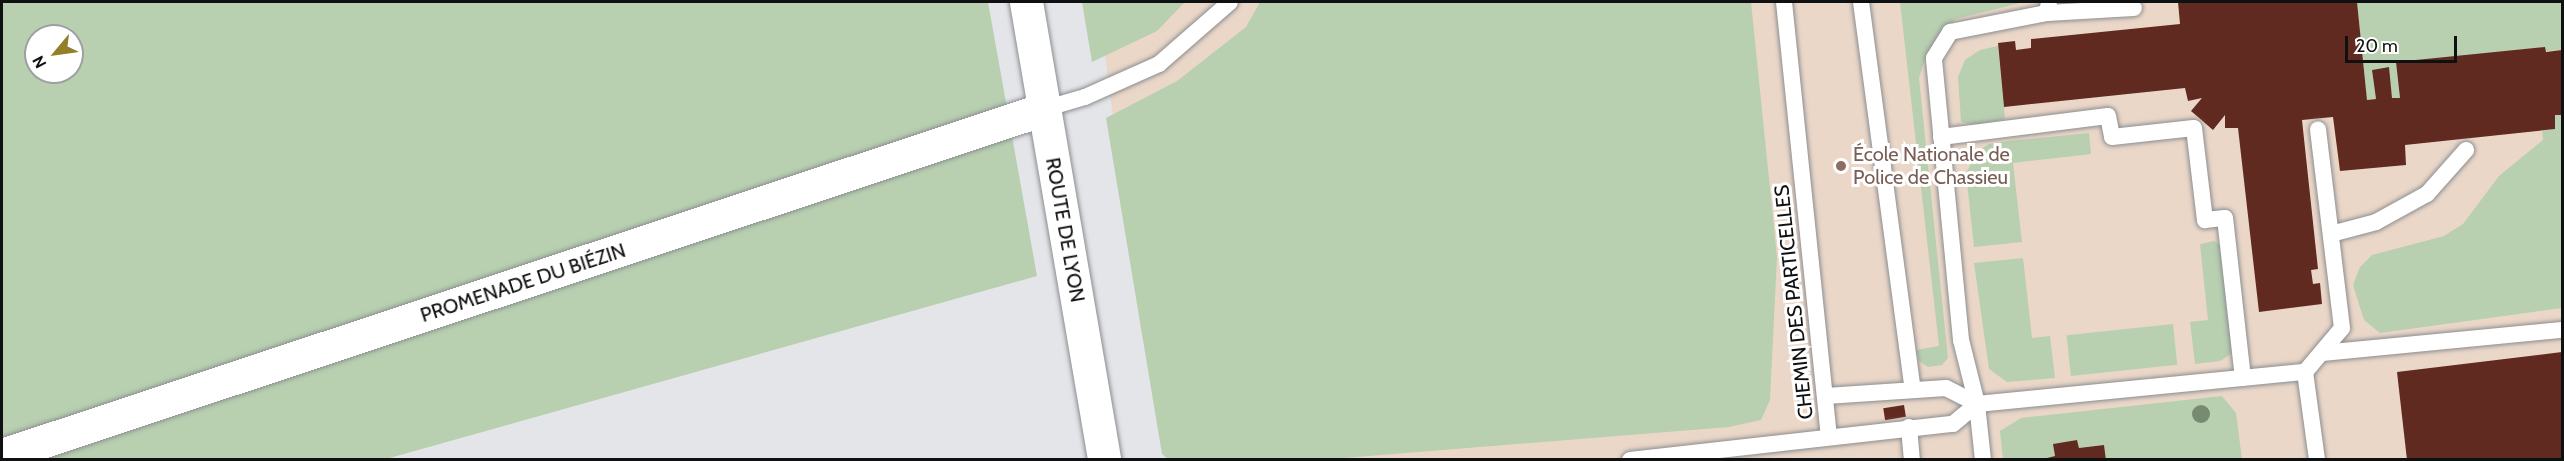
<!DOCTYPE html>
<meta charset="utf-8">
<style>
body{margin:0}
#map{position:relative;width:2564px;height:461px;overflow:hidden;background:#e3e5e8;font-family:Cabin,sans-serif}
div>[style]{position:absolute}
.education>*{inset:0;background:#ebd7c8}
.green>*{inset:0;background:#b8cfb0;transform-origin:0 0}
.building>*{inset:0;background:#602a20;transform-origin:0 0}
.roads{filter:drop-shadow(0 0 2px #8b8e90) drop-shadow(0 0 2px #8b8e90)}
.lane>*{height:16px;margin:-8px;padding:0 8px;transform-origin:8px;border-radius:8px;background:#fff}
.street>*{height:33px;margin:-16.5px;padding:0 16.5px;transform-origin:16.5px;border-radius:16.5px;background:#fff}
.secondary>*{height:33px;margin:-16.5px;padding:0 16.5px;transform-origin:16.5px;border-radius:16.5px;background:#fff}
.trees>*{width:18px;height:18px;margin:-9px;border-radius:50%;background:#778b70}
.dots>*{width:16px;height:16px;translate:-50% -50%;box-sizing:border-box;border:3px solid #fff;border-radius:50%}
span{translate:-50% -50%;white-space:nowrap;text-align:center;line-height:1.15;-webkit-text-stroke:6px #fff;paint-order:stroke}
.education-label{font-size:20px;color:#785e54}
.left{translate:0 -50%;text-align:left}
.street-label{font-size:20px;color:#0f1011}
.frame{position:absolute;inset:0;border:3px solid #0f1011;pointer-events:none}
.north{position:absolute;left:24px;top:24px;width:60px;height:60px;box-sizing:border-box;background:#fff;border:2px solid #9f9fa0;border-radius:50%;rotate:241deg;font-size:16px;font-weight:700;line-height:24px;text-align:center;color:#0f1011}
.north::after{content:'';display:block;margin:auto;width:21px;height:27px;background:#918027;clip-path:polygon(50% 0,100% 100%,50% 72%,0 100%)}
.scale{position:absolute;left:2345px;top:36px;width:112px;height:27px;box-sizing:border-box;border:3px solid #0f1011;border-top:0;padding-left:8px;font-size:18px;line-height:21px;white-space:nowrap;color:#0f1011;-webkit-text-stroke:4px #fff;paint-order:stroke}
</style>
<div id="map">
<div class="education">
<div style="clip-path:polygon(1098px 2px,2562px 2px,2562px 459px,1210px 459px,1141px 331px)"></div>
</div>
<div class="green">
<div style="clip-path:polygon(evenodd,2px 2px,988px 2px,1037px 276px,386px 459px,2px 459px,2px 2px,36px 36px,72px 36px,72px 72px,36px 72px,36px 36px)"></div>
<div style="clip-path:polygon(1082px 2px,1185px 2px,1157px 31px,1092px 62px)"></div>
<div style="clip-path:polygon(1260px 2px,1751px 2px,1777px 257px,1770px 400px,1761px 420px,1729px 427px,1332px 459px,1169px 460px,1162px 454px,1106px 118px,1177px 81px,1246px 27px)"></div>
<div style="clip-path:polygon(1900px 2px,2024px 2px,1956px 19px,1937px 36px,1923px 65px,1919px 78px,1948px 358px,1942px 365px,1928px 367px,1919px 361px,1916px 350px,1939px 346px)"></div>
<div style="clip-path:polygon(2357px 2px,2562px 2px,2562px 50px,2396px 62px,2400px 98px,2392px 98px,2388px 67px,2372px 70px,2376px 99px,2367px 100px)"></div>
<div style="clip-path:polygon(1998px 46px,2005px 119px,1975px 125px,1961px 122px,1958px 77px,1965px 60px,1980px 50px)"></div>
<div style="clip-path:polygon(2555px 115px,2562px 115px,2562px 308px,2380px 333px,2364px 320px,2353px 285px,2360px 267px,2372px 255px,2444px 236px,2463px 224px,2499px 176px,2543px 140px,2542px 130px,2555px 129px)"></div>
<div style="clip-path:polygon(2089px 133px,2091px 154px,2013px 163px,2022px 242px,1974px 247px,1966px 173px,1978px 151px,1989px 144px,2008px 141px)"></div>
<div style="clip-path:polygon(2214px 241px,2221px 246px,2234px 344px,2231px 354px,2220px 361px,2195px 364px,2190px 322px,2208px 320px,2200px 244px)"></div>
<div style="clip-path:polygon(2023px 258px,2032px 338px,2050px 336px,2055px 378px,2007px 382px,1989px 369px,1974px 263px)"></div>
<div style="left:2173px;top:324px;width:41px;height:107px;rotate:84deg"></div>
<div style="clip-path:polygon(2222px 396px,2236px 413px,2242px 459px,2106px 459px,2104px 445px,2079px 448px,2077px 440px,2054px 444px,2055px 456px,2043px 459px,2003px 459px,2000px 431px,2021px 418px)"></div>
</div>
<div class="building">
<div style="clip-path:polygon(2178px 2px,2357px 2px,2367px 100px,2376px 99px,2372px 70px,2389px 67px,2392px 98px,2400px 98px,2396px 62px,2545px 47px,2546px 52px,2562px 50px,2562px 115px,2555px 115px,2555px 129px,2405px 145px,2406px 165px,2340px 171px,2333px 117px,2302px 120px,2318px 269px,2311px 270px,2313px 284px,2320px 283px,2322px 304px,2259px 312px,2238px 128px,2225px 128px,2225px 115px,2213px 130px,2191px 111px,2202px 98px,2188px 101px,2185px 88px,2004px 107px,1998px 43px,2015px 41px,2016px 50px,2031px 48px,2031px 39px,2180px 24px)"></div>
<div style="clip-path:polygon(2562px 352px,2562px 460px,2407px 460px,2397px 372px)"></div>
<div style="left:1904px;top:405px;width:12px;height:21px;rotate:81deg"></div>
<div style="clip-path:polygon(2077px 440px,2079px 448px,2104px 445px,2106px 460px,2039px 460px,2055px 456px,2053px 444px)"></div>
</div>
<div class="roads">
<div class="lane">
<div style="left:1784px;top:2px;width:436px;rotate:84.1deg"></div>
<div style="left:1861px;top:2px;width:391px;rotate:82.4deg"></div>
<div style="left:2047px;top:13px;width:87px;rotate:-3.3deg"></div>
<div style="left:1044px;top:109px;width:43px;rotate:-16.3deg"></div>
<div style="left:1085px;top:97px;width:81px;rotate:-24deg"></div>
<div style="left:1159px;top:64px;width:94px;rotate:-41.1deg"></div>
<div style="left:1941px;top:137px;width:168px;rotate:-7.2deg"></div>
<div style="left:2108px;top:116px;width:21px;rotate:79deg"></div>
<div style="left:2112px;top:137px;width:82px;rotate:-6.3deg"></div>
<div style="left:2194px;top:128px;width:93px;rotate:83.2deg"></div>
<div style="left:2205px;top:220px;width:20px;rotate:-6deg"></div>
<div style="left:2225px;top:218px;width:161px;rotate:83.6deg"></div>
<div style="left:2331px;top:234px;width:47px;rotate:-14.9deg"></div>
<div style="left:2376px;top:222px;width:58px;rotate:-28.8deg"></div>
<div style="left:2427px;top:194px;width:59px;rotate:-48.4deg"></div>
<div style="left:2322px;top:353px;width:241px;rotate:-5.5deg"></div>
<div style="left:2305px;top:372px;width:57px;rotate:-49.9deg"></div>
<div style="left:2342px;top:328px;width:200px;rotate:-96.9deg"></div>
<div style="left:1826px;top:396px;width:120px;rotate:-3.8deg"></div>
<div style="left:1946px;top:388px;width:35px;rotate:27deg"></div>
<div style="left:1977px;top:404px;width:330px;rotate:-5.6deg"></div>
<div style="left:2305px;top:372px;width:89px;rotate:82.2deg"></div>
<div style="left:1909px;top:427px;width:33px;rotate:85deg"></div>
<div style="left:1630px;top:460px;width:325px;rotate:-6.4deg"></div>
<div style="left:1953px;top:424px;width:31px;rotate:-40deg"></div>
<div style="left:1983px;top:460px;width:56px;rotate:-96.1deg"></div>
<div style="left:1977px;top:404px;width:66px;rotate:-104deg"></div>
<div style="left:1961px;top:340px;width:283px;rotate:-95.5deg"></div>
<div style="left:1934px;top:58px;width:31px;rotate:-58deg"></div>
<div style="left:1950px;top:32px;width:99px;rotate:-11.1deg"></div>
<div style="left:2047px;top:13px;width:11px;rotate:-80deg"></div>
</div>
<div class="street">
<div style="left:2px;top:455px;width:1098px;rotate:-18.37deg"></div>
</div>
<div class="secondary">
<div style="left:1026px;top:2px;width:465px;rotate:80.3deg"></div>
</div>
</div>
<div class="trees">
<div style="left:2201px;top:414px"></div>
</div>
<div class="dots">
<div style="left:1841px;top:166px;background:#8d6e63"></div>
</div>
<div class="education-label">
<span class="left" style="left:1853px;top:166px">École Nationale de<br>Police de Chassieu</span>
</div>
<div class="street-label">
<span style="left:1065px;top:230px;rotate:80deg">ROUTE DE LYON</span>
<span style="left:523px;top:283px;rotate:-18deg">PROMENADE DU BIÉZIN</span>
<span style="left:1794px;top:302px;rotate:-96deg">CHEMIN DES PARTICELLES</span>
</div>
<div class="frame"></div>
<div class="north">N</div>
<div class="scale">20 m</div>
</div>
